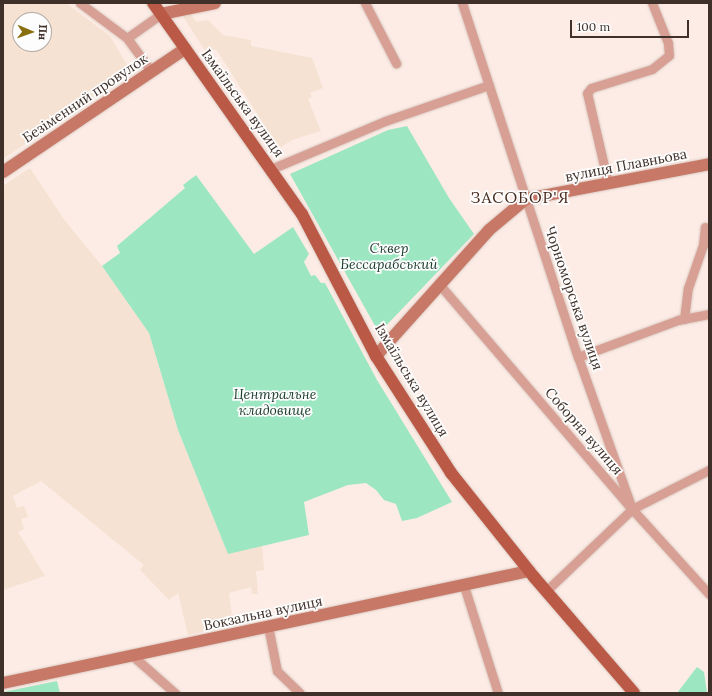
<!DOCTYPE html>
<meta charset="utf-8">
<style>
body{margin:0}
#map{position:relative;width:712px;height:696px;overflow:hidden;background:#fcece5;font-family:Lora,serif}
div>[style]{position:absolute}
.industrial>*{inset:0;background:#f5e2d2}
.green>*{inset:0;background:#9ce7c2}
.roads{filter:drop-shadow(0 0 1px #dacac3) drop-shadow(0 0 1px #dacac3)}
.street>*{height:9px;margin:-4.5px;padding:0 4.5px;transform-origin:4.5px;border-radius:4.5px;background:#d8a094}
.secondary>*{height:12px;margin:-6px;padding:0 6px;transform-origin:6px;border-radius:6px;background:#c77866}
.primary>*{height:12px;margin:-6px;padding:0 6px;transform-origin:6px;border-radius:6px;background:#ba5945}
span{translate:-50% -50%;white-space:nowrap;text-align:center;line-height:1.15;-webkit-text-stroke:3.5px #fdfdfd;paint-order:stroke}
.street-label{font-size:14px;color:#3f3029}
.park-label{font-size:14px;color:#1a3c2d;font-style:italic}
.quarter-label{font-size:16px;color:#482b1d;letter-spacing:1px}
.frame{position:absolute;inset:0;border:4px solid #3f3029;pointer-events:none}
.north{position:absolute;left:12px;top:12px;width:40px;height:40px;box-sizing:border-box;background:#fdfdfd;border:1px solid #b1aba8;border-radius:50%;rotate:92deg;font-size:11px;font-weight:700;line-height:16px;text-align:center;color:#3f3029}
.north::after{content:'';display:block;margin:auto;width:14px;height:18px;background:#896f0f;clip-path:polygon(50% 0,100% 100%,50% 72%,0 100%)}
.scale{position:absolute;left:570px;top:20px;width:119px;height:18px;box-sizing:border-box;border:2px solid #3f3029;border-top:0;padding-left:5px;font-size:12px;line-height:14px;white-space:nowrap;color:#3f3029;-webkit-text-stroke:3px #fdfdfd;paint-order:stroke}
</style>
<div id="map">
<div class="industrial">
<div style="clip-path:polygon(evenodd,3px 3px,66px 3px,110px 36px,132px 73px,3px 159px,3px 3px,20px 20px,44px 20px,44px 44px,20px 44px,20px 20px)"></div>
<div style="clip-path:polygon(191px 14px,196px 22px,208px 20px,223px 35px,251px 40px,251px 46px,312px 58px,323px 88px,310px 93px,312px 97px,308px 99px,321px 131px,292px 140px,279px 148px,216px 49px,206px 52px,182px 15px)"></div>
<div style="clip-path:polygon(30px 168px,63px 218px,102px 266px,149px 333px,178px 430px,228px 553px,262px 544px,264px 570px,256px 571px,258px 594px,252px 594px,251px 587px,229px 593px,233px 625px,188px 635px,178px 593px,169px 600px,140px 570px,144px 565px,41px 481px,13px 496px,17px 508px,24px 506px,28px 517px,21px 519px,24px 529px,18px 532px,45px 576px,3px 590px,3px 186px)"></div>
</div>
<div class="green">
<div style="clip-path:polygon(407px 126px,449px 198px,474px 234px,379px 333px,290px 174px,388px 130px)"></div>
<div style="clip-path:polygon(196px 175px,254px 254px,293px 227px,309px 254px,304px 262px,311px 276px,315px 275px,321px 283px,325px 283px,377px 380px,452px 502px,417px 518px,402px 521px,396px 504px,384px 500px,376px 490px,366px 483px,348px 485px,304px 502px,309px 535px,228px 554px,178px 430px,149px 333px,102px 266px,120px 253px,117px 246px,185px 188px,183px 185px)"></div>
<div style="clip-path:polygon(697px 667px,704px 672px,707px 693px,677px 693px)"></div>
<div style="clip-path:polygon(57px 681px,60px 693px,3px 693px,3px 692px)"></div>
</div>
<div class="roads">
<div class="street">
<div style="left:80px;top:3px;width:59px;rotate:36.7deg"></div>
<div style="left:127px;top:38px;width:42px;rotate:-35.2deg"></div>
<div style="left:365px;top:3px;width:68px;rotate:62.7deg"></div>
<div style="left:462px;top:3px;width:373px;rotate:71.9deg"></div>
<div style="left:578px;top:357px;width:161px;rotate:70.4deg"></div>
<div style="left:127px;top:38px;width:41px;rotate:54deg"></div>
<div style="left:271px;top:169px;width:124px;rotate:-22.8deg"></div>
<div style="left:385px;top:121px;width:110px;rotate:-19.1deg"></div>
<div style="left:608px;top:183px;width:92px;rotate:-103.1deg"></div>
<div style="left:587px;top:93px;width:6px;rotate:-51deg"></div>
<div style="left:591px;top:88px;width:64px;rotate:-17.3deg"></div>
<div style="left:652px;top:69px;width:22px;rotate:-39deg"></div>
<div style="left:669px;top:55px;width:12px;rotate:-95deg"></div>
<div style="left:668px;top:43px;width:43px;rotate:-111.8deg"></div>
<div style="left:439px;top:284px;width:296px;rotate:49.4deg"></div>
<div style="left:632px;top:509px;width:115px;rotate:47.8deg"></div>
<div style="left:684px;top:319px;width:31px;rotate:-83deg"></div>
<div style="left:688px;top:288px;width:46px;rotate:-70.8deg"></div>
<div style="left:703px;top:245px;width:18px;rotate:-84deg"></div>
<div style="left:578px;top:357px;width:107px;rotate:-20.3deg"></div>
<div style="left:678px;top:320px;width:32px;rotate:-11deg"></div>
<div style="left:464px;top:586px;width:112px;rotate:72.4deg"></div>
<div style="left:546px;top:591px;width:119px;rotate:-43.6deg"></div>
<div style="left:632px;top:509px;width:86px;rotate:-26.9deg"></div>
<div style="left:268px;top:626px;width:46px;rotate:78.7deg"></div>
<div style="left:277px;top:671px;width:32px;rotate:44deg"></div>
<div style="left:134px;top:657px;width:55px;rotate:41.3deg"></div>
</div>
<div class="secondary">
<div style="left:161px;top:14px;width:55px;rotate:-11.5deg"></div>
<div style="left:3px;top:172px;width:220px;rotate:-34.1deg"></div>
<div style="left:376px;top:356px;width:169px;rotate:-48.1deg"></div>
<div style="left:489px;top:230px;width:48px;rotate:-40deg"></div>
<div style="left:526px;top:199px;width:186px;rotate:-10.8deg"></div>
<div style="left:3px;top:683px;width:538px;rotate:-12.02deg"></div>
</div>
<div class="primary">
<div style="left:153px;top:3px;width:258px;rotate:54.8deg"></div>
<div style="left:302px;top:214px;width:160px;rotate:62.5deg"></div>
<div style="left:376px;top:356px;width:139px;rotate:57.3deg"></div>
<div style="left:451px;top:473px;width:133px;rotate:51.4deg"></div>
<div style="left:534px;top:577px;width:153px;rotate:49.2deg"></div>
</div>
</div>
<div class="street-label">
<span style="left:85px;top:98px;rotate:-34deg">Безіменний провулок</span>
<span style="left:243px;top:103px;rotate:54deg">Ізмаїльська вулиця</span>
<span style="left:626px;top:165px;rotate:-11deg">вулиця Плавньова</span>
<span style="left:574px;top:298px;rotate:71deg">Чорноморська вулиця</span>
<span style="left:412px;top:380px;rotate:59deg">Ізмаїльська вулиця</span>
<span style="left:584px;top:431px;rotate:49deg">Соборна вулиця</span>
<span style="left:263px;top:613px;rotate:-12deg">Вокзальна вулиця</span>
</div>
<div class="park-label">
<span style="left:389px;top:256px">Сквер<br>Бессарабський</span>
<span style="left:275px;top:402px">Центральне<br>кладовище</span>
</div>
<div class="quarter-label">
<span style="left:520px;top:197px">ЗАСОБОР'Я</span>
</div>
<div class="frame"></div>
<div class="north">Пн</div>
<div class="scale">100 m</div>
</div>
